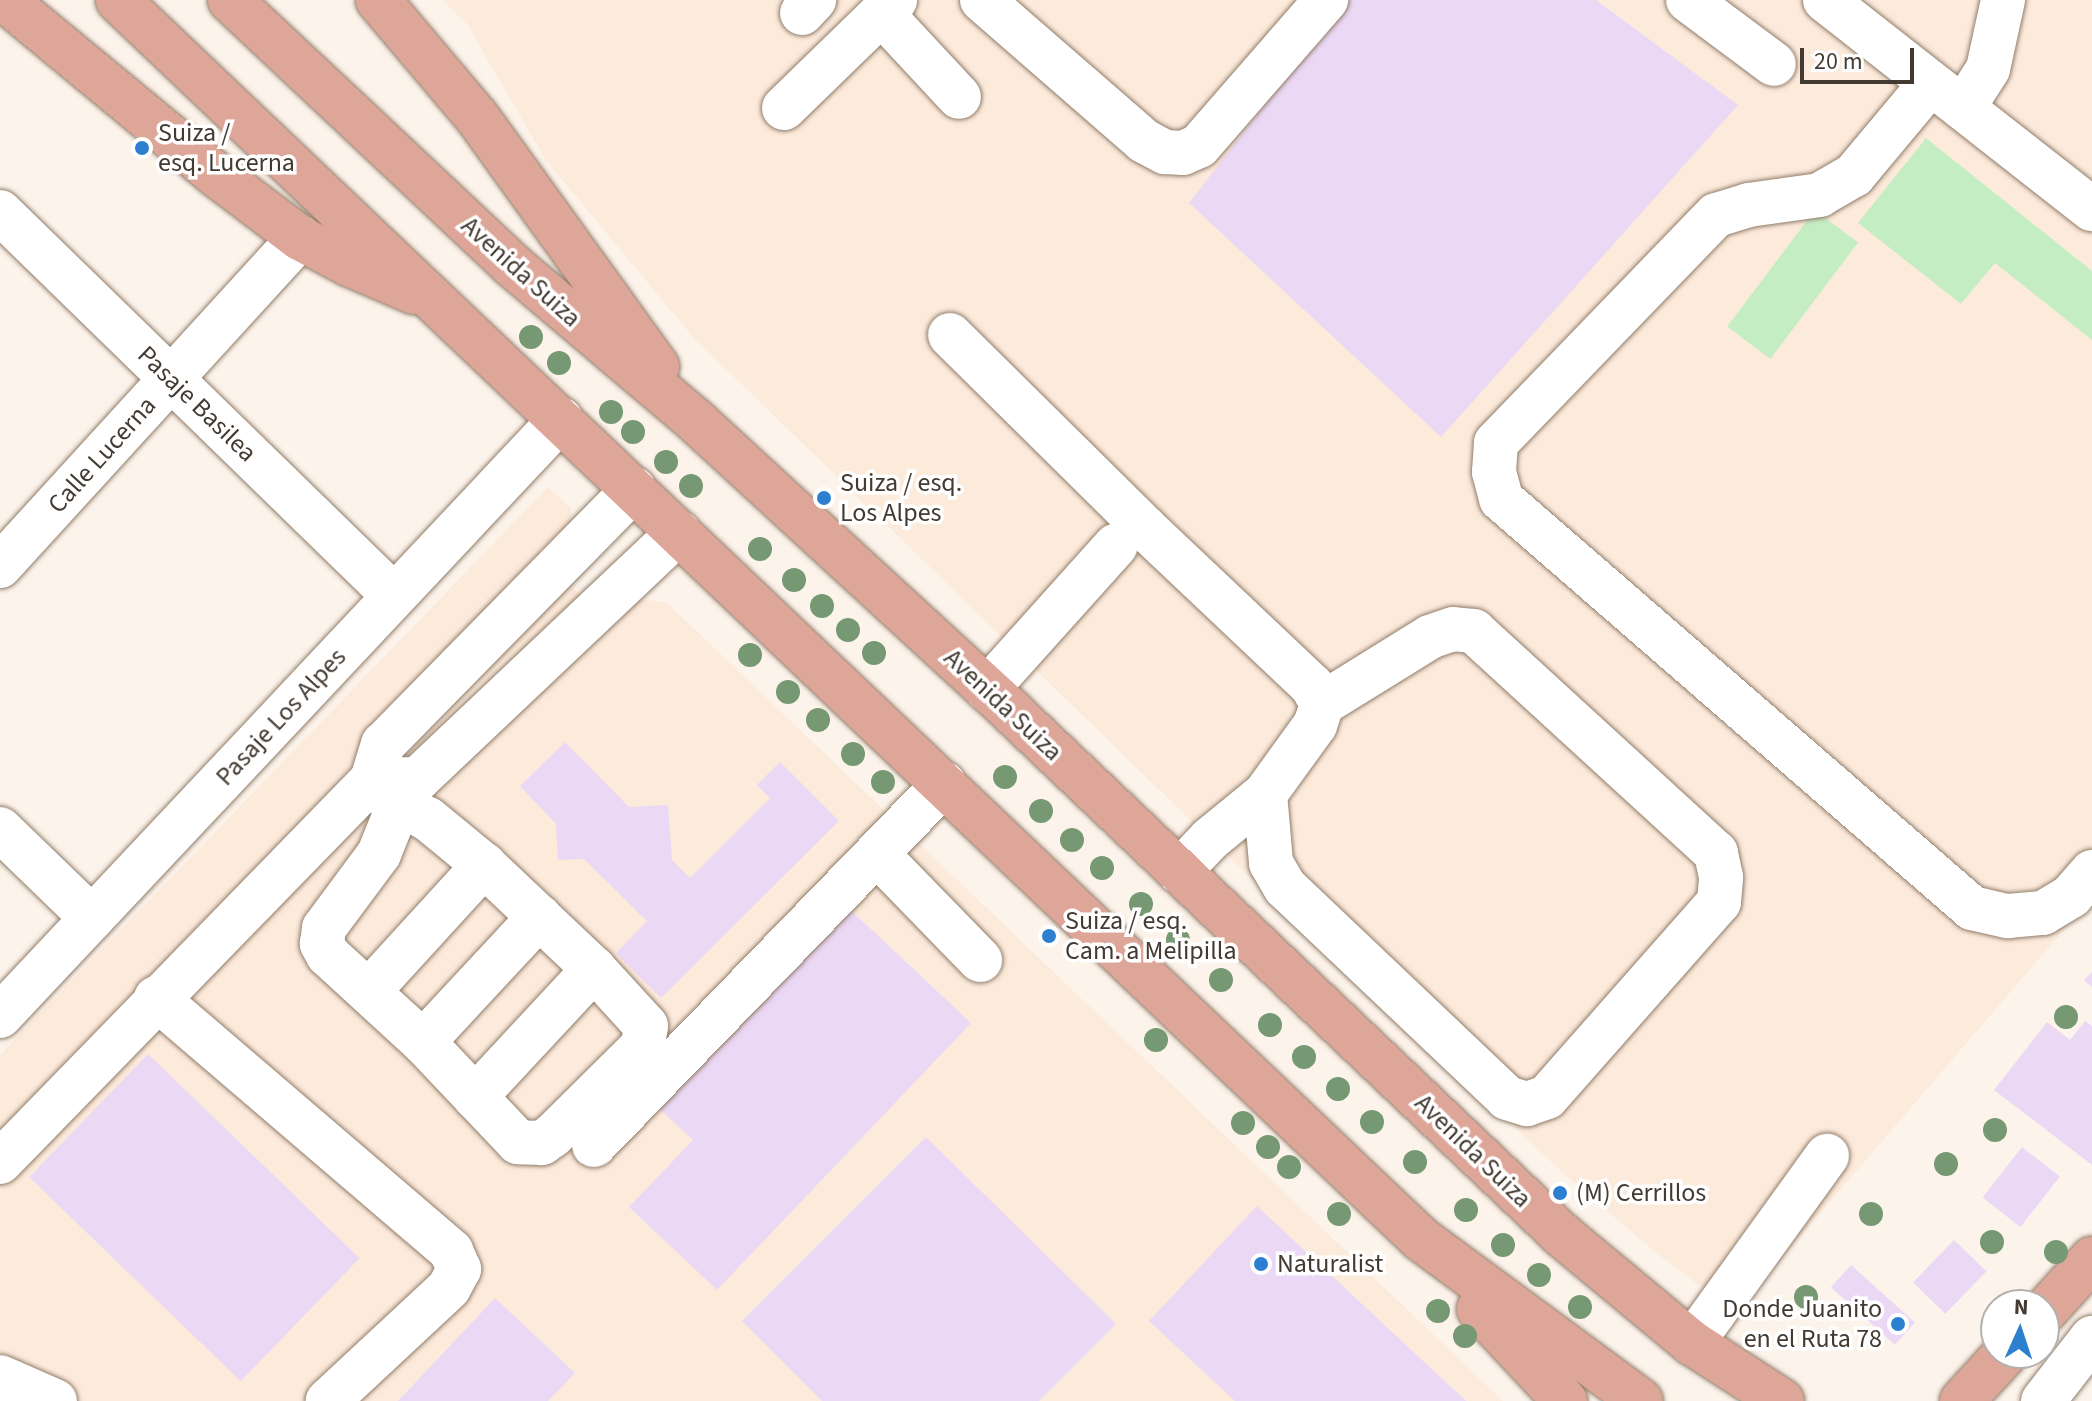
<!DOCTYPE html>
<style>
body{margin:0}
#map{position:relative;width:2092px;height:1401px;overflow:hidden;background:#fcf3eb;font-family:"Source Sans 3",sans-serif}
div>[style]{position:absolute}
.built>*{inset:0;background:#fceadb}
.green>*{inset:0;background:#c5edc4;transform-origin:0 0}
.building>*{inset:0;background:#ebd8f5;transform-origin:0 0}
.roads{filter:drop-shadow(0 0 2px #917d6a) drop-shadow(0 0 2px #917d6a)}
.minor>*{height:44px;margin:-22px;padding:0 22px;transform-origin:22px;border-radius:22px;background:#fff}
.major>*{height:44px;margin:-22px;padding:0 22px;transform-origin:22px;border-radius:22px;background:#dda698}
.trees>*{width:24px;height:24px;margin:-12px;border-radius:50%;background:#769873}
.dots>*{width:22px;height:22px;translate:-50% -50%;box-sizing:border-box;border:4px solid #fff;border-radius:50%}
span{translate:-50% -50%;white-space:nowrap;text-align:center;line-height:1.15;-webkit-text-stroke:7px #fff;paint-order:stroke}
.poi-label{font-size:26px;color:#433a32}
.left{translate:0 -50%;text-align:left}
.right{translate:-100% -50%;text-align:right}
.street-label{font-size:26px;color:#433a32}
.north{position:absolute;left:1980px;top:1289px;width:80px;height:80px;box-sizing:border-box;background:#fff;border:2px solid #b4b0ad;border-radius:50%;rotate:3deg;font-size:22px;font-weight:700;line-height:32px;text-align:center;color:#433a32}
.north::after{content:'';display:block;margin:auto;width:28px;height:36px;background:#2d80cf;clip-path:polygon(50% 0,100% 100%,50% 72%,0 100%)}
.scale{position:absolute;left:1800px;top:48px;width:114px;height:36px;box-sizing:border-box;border:4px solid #433a32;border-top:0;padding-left:10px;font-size:24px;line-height:28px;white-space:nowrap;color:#433a32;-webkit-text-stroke:6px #fff;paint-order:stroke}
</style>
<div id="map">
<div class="built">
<div style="clip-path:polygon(442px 0,2092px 0,2092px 897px,1735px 1312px,1654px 1251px,1563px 1173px,1210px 839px,693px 337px,545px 159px,467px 24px)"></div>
<div style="clip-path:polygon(548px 487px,571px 508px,571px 520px,542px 556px,609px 625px,635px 598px,667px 603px,1503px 1401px,0 1401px,0 1055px)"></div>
</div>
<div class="green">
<div style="clip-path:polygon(1926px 138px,2092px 271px,2092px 340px,1995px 263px,1961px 304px,1858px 223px)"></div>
<div style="left:1815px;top:210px;width:54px;height:146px;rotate:37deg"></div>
</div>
<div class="building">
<div style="clip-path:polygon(1346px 0,1596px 0,1738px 105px,1441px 437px,1189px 203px)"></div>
<div style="clip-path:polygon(565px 742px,629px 807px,668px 805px,672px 860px,690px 878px,770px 798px,757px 785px,780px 762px,839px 821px,661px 998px,616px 953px,647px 921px,584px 859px,558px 860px,556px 824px,520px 786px)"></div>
<div style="clip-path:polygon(841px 901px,971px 1023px,717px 1290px,629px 1207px,693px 1140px,652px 1102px)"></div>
<div style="clip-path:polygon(2092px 972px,2092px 987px,2084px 980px)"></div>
<div style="clip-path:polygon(2085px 1021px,2092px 1026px,2092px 1165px,1994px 1090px,2047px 1022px,2070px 1040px)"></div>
<div style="left:148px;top:1054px;width:294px;height:171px;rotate:44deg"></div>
<div style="clip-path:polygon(926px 1137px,1116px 1324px,1039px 1401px,822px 1401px,742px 1321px)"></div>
<div style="left:2022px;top:1147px;width:48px;height:64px;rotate:38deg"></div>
<div style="clip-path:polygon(1257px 1206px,1466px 1401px,1235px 1401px,1149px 1321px)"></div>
<div style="left:1954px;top:1240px;width:45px;height:59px;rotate:44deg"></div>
<div style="left:1851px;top:1265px;width:86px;height:30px;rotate:42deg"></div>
<div style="clip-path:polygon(495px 1298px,575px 1373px,548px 1401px,398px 1401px)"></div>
</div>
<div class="roads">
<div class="minor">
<div style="left:982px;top:0;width:215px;rotate:41deg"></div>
<div style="left:1144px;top:141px;width:24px;rotate:28deg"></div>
<div style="left:1165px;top:152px;width:18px;rotate:3deg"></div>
<div style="left:1183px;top:153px;width:17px;rotate:-24deg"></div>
<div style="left:1199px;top:146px;width:194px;rotate:-49deg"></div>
<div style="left:1688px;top:0;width:107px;rotate:36.7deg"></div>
<div style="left:1825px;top:0;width:339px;rotate:38.1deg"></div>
<div style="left:802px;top:13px;width:18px;rotate:-47deg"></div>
<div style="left:882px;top:14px;width:113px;rotate:47.1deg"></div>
<div style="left:1930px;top:84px;width:119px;rotate:129.9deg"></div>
<div style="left:1854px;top:175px;width:39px;rotate:150deg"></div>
<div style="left:1820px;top:195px;width:72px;rotate:172deg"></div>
<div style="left:1749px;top:205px;width:34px;rotate:163deg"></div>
<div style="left:1716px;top:215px;width:317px;rotate:134deg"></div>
<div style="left:1496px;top:443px;width:29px;rotate:94deg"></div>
<div style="left:1494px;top:472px;width:28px;rotate:75deg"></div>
<div style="left:1501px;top:499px;width:624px;rotate:40.97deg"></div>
<div style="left:1972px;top:908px;width:37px;rotate:13deg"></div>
<div style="left:2008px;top:916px;width:35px;rotate:-5deg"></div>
<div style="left:2043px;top:913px;width:33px;rotate:-31deg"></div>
<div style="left:2071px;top:896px;width:32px;rotate:-49deg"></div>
<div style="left:784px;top:108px;width:155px;rotate:-44.2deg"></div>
<div style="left:1963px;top:108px;width:46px;rotate:-57.3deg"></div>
<div style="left:1988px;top:69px;width:71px;rotate:-77.7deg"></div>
<div style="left:0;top:212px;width:550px;rotate:44.26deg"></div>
<div style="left:950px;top:335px;width:274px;rotate:44.7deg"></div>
<div style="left:1145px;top:528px;width:230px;rotate:43.4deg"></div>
<div style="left:1312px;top:686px;width:21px;rotate:61deg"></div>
<div style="left:1322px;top:704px;width:22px;rotate:108deg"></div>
<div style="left:1315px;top:725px;width:85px;rotate:125.9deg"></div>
<div style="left:1265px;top:794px;width:71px;rotate:140.7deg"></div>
<div style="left:1210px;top:839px;width:45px;rotate:133.2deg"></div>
<div style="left:634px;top:489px;width:358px;rotate:134.5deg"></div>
<div style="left:383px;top:744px;width:38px;rotate:107deg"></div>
<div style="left:372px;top:780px;width:46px;rotate:-1.2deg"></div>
<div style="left:418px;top:779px;width:359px;rotate:-43.4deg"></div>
<div style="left:0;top:566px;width:445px;rotate:-47.6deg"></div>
<div style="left:987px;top:689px;width:193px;rotate:-48.1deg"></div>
<div style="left:1265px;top:794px;width:69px;rotate:85deg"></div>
<div style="left:1271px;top:863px;width:28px;rotate:60deg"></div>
<div style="left:1285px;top:887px;width:306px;rotate:43.5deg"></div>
<div style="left:1507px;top:1098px;width:21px;rotate:17deg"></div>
<div style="left:1527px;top:1104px;width:21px;rotate:-19deg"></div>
<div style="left:1547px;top:1097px;width:260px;rotate:-48.6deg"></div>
<div style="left:1719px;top:902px;width:25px;rotate:-85deg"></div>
<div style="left:1721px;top:877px;width:25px;rotate:-102deg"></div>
<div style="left:1716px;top:853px;width:328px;rotate:-137.5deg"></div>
<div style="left:1474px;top:631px;width:21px;rotate:-175deg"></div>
<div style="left:1453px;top:629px;width:24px;rotate:161deg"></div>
<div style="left:1430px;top:637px;width:127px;rotate:148.2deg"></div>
<div style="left:0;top:829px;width:128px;rotate:44.1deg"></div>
<div style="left:877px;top:854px;width:148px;rotate:45.8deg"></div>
<div style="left:369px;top:991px;width:171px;rotate:-47.6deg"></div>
<div style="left:156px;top:998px;width:389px;rotate:40.6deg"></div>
<div style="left:451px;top:1251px;width:20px;rotate:66deg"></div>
<div style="left:459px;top:1269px;width:21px;rotate:118deg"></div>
<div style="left:449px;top:1288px;width:166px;rotate:137deg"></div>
<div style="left:0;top:1016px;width:819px;rotate:-46.78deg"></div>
<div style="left:423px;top:1042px;width:171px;rotate:-47.1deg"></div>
<div style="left:475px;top:1097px;width:175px;rotate:-47.1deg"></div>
<div style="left:594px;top:1145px;width:503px;rotate:-45.89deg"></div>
<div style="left:0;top:1162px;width:533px;rotate:-45.76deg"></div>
<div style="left:372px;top:780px;width:38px;rotate:49deg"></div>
<div style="left:397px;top:809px;width:15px;rotate:8deg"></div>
<div style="left:412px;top:811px;width:18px;rotate:27deg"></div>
<div style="left:428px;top:819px;width:72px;rotate:39.4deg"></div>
<div style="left:484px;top:865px;width:151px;rotate:43.4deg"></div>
<div style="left:594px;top:969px;width:77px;rotate:47.6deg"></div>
<div style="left:646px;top:1026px;width:20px;rotate:99deg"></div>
<div style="left:643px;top:1046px;width:127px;rotate:135.3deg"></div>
<div style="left:553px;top:1135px;width:14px;rotate:144deg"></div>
<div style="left:542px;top:1143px;width:24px;rotate:-178deg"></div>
<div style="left:518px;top:1142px;width:138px;rotate:-133.5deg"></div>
<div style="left:423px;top:1042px;width:129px;rotate:-137.5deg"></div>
<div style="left:328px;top:955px;width:13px;rotate:-119deg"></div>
<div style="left:322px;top:944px;width:16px;rotate:-83deg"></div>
<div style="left:324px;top:928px;width:92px;rotate:-53.4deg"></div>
<div style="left:379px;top:854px;width:48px;rotate:-68.2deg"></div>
<div style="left:1692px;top:1343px;width:231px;rotate:-54.2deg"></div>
<div style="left:0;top:1377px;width:60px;rotate:23.6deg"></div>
<div style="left:2043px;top:1401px;width:80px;rotate:-52.1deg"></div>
</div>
<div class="major">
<div style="left:5px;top:0;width:271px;rotate:39.6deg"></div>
<div style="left:214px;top:173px;width:108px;rotate:37.1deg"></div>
<div style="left:300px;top:238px;width:55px;rotate:28deg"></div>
<div style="left:349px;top:264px;width:71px;rotate:23.3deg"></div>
<div style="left:118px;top:0;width:1798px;rotate:43.56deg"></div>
<div style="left:1421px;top:1239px;width:273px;rotate:36.4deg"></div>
<div style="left:230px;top:0;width:387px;rotate:43.2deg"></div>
<div style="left:512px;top:265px;width:244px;rotate:40.3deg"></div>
<div style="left:698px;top:423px;width:430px;rotate:42.6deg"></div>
<div style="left:1014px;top:714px;width:756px;rotate:43.55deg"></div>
<div style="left:1562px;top:1235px;width:169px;rotate:39.7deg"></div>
<div style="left:1692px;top:1343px;width:107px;rotate:32.8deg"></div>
<div style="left:378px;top:0;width:153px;rotate:49.8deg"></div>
<div style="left:477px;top:117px;width:308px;rotate:54.2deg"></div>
<div style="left:1479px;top:1309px;width:126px;rotate:46.9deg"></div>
<div style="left:2044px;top:1312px;width:72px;rotate:-47.8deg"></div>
<div style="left:1962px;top:1401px;width:65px;rotate:-47.5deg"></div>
</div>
</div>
<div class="trees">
<div style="left:531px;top:337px"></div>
<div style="left:559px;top:363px"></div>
<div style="left:611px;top:412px"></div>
<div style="left:633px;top:432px"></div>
<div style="left:666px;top:462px"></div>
<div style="left:691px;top:486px"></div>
<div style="left:760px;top:549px"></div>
<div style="left:794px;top:580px"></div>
<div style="left:822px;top:606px"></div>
<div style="left:848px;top:630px"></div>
<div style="left:874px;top:653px"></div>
<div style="left:750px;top:655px"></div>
<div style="left:788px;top:692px"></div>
<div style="left:818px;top:720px"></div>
<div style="left:853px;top:754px"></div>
<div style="left:1005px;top:777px"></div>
<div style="left:883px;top:782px"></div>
<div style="left:1041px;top:811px"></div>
<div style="left:1072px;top:840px"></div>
<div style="left:1102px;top:868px"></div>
<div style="left:1141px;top:904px"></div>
<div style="left:1178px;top:940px"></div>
<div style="left:1221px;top:980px"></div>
<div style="left:2066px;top:1017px"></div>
<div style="left:1270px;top:1025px"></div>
<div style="left:1156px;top:1040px"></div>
<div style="left:1304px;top:1057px"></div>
<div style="left:1338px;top:1089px"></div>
<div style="left:1372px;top:1122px"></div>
<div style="left:1243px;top:1123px"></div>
<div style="left:1995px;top:1130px"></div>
<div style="left:1268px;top:1147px"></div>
<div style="left:1415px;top:1162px"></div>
<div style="left:1946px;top:1164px"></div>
<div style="left:1289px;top:1167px"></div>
<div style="left:1466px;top:1210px"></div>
<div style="left:1339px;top:1214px"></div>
<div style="left:1871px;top:1214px"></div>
<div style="left:1992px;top:1242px"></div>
<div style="left:1503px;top:1245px"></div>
<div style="left:2056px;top:1252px"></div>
<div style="left:1539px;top:1275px"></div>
<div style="left:1806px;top:1297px"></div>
<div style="left:1580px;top:1307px"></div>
<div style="left:1438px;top:1311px"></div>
<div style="left:1465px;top:1336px"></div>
</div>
<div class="dots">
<div style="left:142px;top:148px;background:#2d80cf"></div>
<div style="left:824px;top:498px;background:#2d80cf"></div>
<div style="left:1049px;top:936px;background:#2d80cf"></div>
<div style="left:1560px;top:1193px;background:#2d80cf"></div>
<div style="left:1261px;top:1264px;background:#2d80cf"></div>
<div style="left:1898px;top:1324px;background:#2d80cf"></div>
</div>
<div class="poi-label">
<span class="left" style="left:158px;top:148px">Suiza /<br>esq. Lucerna</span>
<span class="left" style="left:840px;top:498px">Suiza / esq.<br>Los Alpes</span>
<span class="left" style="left:1065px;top:936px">Suiza / esq.<br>Cam. a Melipilla</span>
<span class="left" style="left:1576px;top:1193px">(M) Cerrillos</span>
<span class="left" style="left:1277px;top:1264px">Naturalist</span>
<span class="right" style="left:1882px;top:1324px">Donde Juanito<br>en el Ruta 78</span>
</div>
<div class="street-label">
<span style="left:521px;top:272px;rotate:42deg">Avenida Suiza</span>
<span style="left:197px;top:404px;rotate:44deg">Pasaje Basilea</span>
<span style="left:102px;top:455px;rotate:-48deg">Calle Lucerna</span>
<span style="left:1003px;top:705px;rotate:43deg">Avenida Suiza</span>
<span style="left:281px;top:717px;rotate:-47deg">Pasaje Los Alpes</span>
<span style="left:1473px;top:1151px;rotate:44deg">Avenida Suiza</span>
</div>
<div class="north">N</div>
<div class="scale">20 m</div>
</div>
